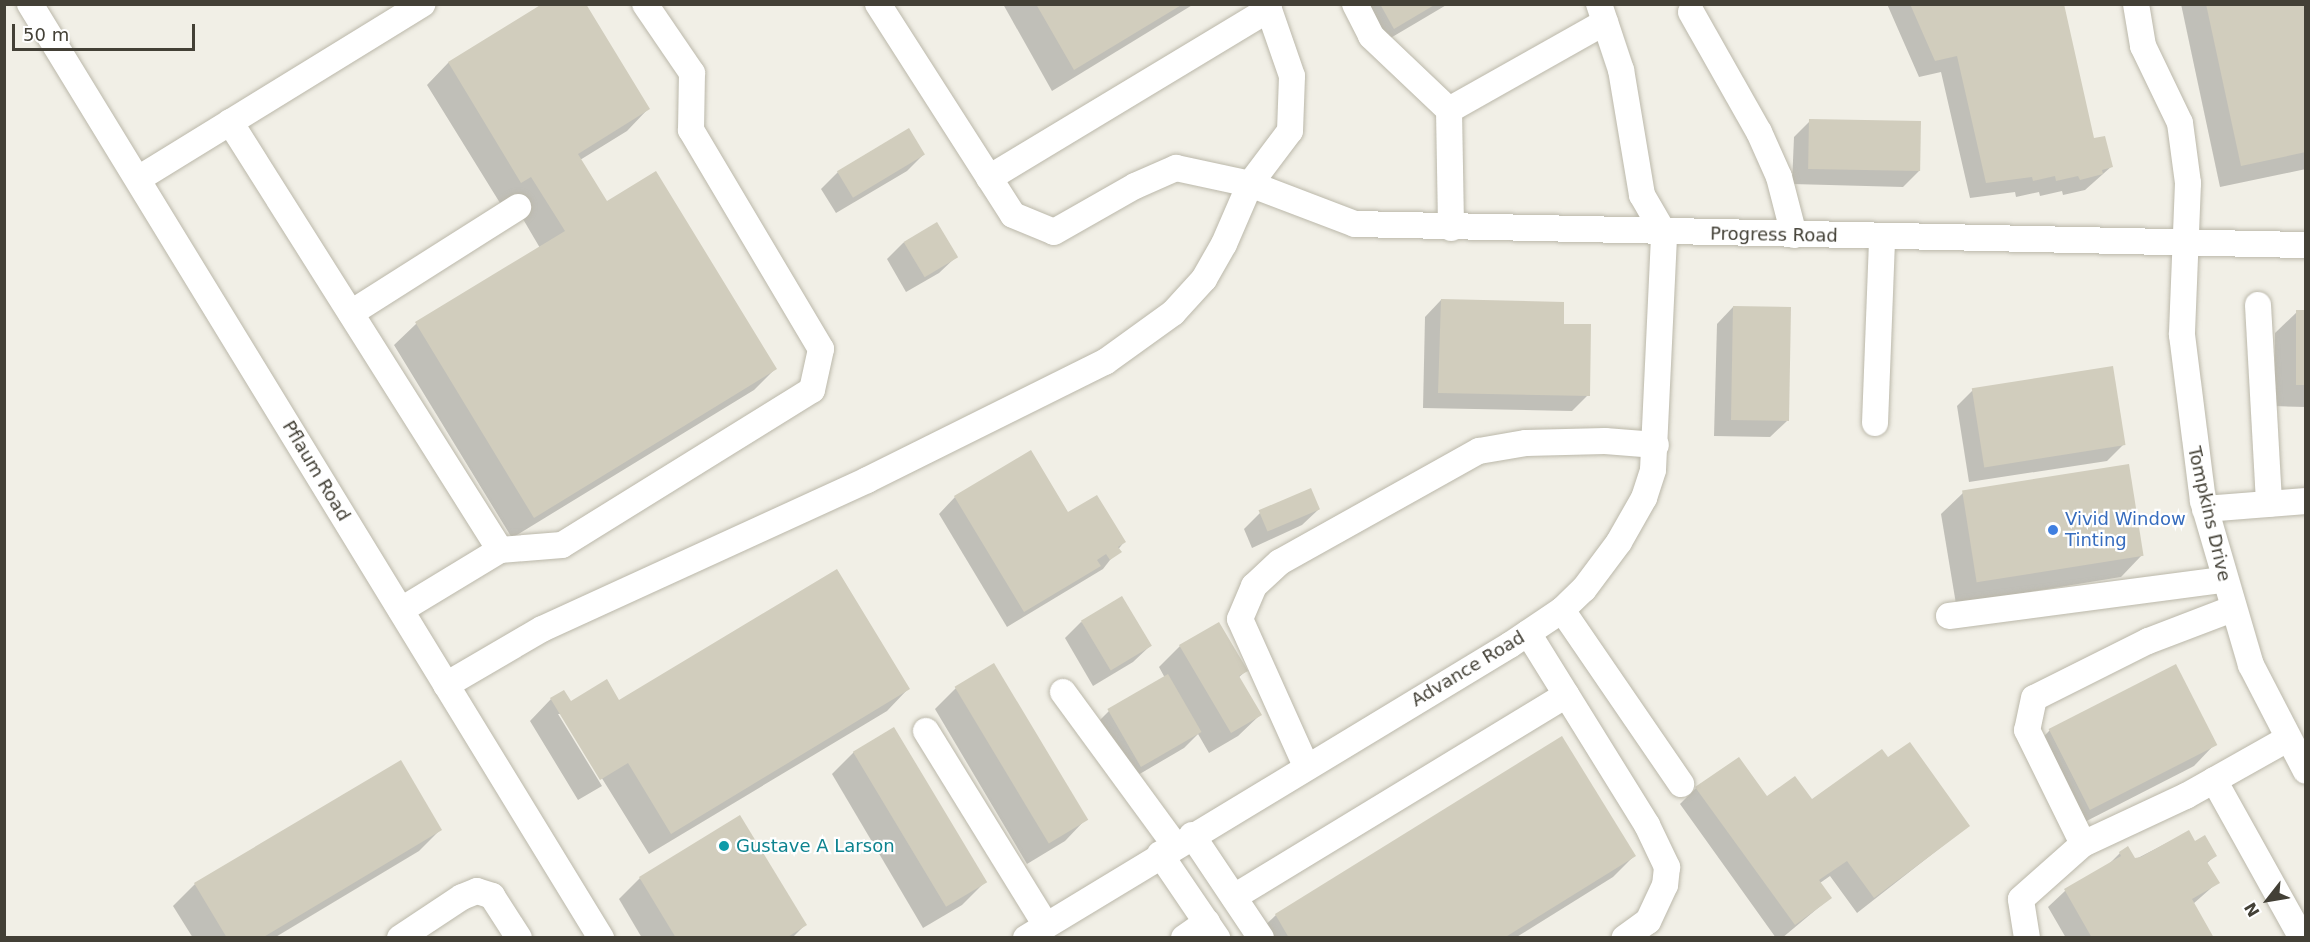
<!DOCTYPE html>
<style>
body{margin:0}
#map{position:relative;width:2310px;height:942px;overflow:hidden;background:#f1efe6;font-family:"DejaVu Sans",sans-serif}
div>[style]{position:absolute}
.shadow>*{inset:0;background:#0003}
.building>*{inset:0;background:#d1cdbd;transform-origin:0 0}
.roads{filter:drop-shadow(0 0 2px #bbb8aa) drop-shadow(0 0 2px #bbb8aa)}
.minor>*{height:26px;margin:-13px;padding:0 13px;transform-origin:13px;border-radius:13px;background:#fff}
.dots>*{width:16px;height:16px;translate:-50% -50%;box-sizing:border-box;border:3px solid #fff;border-radius:50%}
span{translate:-50% -50%;white-space:nowrap;text-align:center;line-height:1.15;-webkit-text-stroke:4.5px #fff;paint-order:stroke}
.street-label{font-size:18px;color:#434036}
.shop-label{font-size:18px;color:#366cbe}
.left{translate:0 -50%;text-align:left}
.culture-label{font-size:18px;color:#0d838f}
.frame{position:absolute;inset:0;border:6px solid #434036;pointer-events:none}
.north{position:absolute;left:2238px;top:870px;width:60px;height:60px;-webkit-text-stroke:4px #fff;paint-order:stroke;rotate:239deg;font-size:16px;font-weight:700;line-height:24px;text-align:center;color:#434036}
.north::after{content:'';display:block;margin:auto;width:21px;height:27px;background:#434036;clip-path:polygon(50% 0,100% 100%,50% 72%,0 100%)}
.scale{position:absolute;left:12px;top:24px;width:183px;height:27px;box-sizing:border-box;border:3px solid #434036;border-top:0;padding-left:8px;font-size:18px;line-height:21px;white-space:nowrap;color:#434036;-webkit-text-stroke:4px #fff;paint-order:stroke}
</style>
<div id="map">
<div class="shadow">
<div style="clip-path:polygon(545px 4px,648px 109px,627px 131px,580px 160px,606px 203px,775px 369px,754px 390px,512px 538px,394px 345px,416px 324px,540px 248px,510px 197px,500px 203px,427px 85px,448px 63px)"></div>
<div style="clip-path:polygon(1003px 4px,1194px 4px,1052px 91px)"></div>
<div style="clip-path:polygon(1346px 4px,1448px 4px,1372px 49px)"></div>
<div style="clip-path:polygon(1887px 4px,2063px 4px,2093px 140px,2112px 166px,2085px 190px,2063px 195px,2062px 191px,2040px 196px,2039px 192px,2016px 197px,2015px 192px,1970px 198px,1941px 72px,1919px 77px)"></div>
<div style="clip-path:polygon(2181px 4px,2306px 4px,2306px 169px,2220px 187px)"></div>
<div style="clip-path:polygon(1810px 121px,1920px 170px,1903px 187px,1792px 184px,1794px 137px)"></div>
<div style="clip-path:polygon(909px 130px,923px 155px,907px 171px,836px 213px,821px 189px,838px 172px)"></div>
<div style="clip-path:polygon(936px 224px,956px 257px,939px 273px,906px 292px,887px 259px,903px 243px)"></div>
<div style="clip-path:polygon(1441px 300px,1562px 325px,1588px 395px,1572px 411px,1423px 408px,1425px 317px)"></div>
<div style="clip-path:polygon(1733px 307px,1787px 421px,1770px 437px,1714px 436px,1717px 324px)"></div>
<div style="clip-path:polygon(2297px 312px,2306px 312px,2306px 407px,2274px 406px,2275px 333px)"></div>
<div style="clip-path:polygon(1973px 390px,2124px 444px,2107px 461px,1969px 482px,1957px 406px)"></div>
<div style="clip-path:polygon(1963px 493px,2142px 555px,2121px 577px,1956px 604px,1941px 514px)"></div>
<div style="clip-path:polygon(955px 497px,1124px 542px,1103px 569px,1007px 627px,939px 514px)"></div>
<div style="clip-path:polygon(1319px 509px,1302px 525px,1252px 548px,1244px 529px,1260px 513px)"></div>
<div style="clip-path:polygon(1081px 622px,1150px 646px,1133px 662px,1093px 686px,1065px 638px)"></div>
<div style="clip-path:polygon(1180px 646px,1246px 671px,1238px 678px,1260px 715px,1238px 736px,1209px 753px,1198px 734px,1184px 748px,1126px 782px,1093px 727px,1109px 711px,1165px 678px,1159px 667px)"></div>
<div style="clip-path:polygon(956px 688px,1086px 819px,1065px 841px,1027px 864px,935px 709px)"></div>
<div style="clip-path:polygon(908px 689px,887px 711px,649px 854px,562px 714px,558px 714px,602px 786px,578px 800px,530px 721px,551px 699px,570px 703px,619px 702px)"></div>
<div style="clip-path:polygon(2050px 730px,2215px 744px,2194px 766px,2069px 830px,2029px 752px)"></div>
<div style="clip-path:polygon(854px 752px,984px 883px,962px 905px,923px 928px,832px 774px)"></div>
<div style="clip-path:polygon(1888px 760px,1968px 826px,1857px 913px,1830px 876px,1820px 883px,1830px 898px,1782px 938px,1776px 938px,1680px 804px,1696px 788px,1812px 801px)"></div>
<div style="clip-path:polygon(440px 830px,419px 851px,274px 938px,193px 938px,173px 906px,195px 884px)"></div>
<div style="clip-path:polygon(2188px 832px,2194px 843px,2215px 856px,2206px 864px,2218px 882px,2193px 904px,2212px 938px,2066px 938px,2048px 907px,2065px 891px,2107px 866px,2120px 853px,2134px 860px)"></div>
<div style="clip-path:polygon(1634px 856px,1613px 877px,1515px 938px,1254px 936px,1276px 915px)"></div>
<div style="clip-path:polygon(640px 878px,805px 925px,792px 938px,642px 938px,619px 899px)"></div>
</div>
<div class="building">
<div style="clip-path:polygon(542px 4px,586px 4px,650px 109px,578px 154px,607px 201px,656px 171px,777px 369px,534px 518px,415px 322px,565px 231px,531px 177px,521px 183px,448px 62px)"></div>
<div style="clip-path:polygon(1036px 4px,1183px 4px,1074px 70px)"></div>
<div style="clip-path:polygon(1380px 4px,1436px 4px,1394px 29px)"></div>
<div style="clip-path:polygon(1910px 4px,2064px 4px,2094px 138px,2105px 136px,2113px 167px,2102px 170px,2103px 174px,2080px 180px,2078px 176px,2056px 181px,2055px 176px,2033px 181px,2032px 177px,1986px 183px,1957px 56px,1935px 61px)"></div>
<div style="clip-path:polygon(2206px 4px,2306px 4px,2306px 152px,2241px 166px)"></div>
<div style="left:1809px;top:119px;width:112px;height:50px;rotate:1deg"></div>
<div style="left:909px;top:128px;width:31px;height:84px;rotate:59deg"></div>
<div style="left:937px;top:222px;width:41px;height:39px;rotate:59deg"></div>
<div style="clip-path:polygon(1441px 299px,1564px 302px,1564px 324px,1591px 324px,1590px 396px,1438px 393px)"></div>
<div style="left:1733px;top:306px;width:58px;height:114px;rotate:1deg"></div>
<div style="left:2296px;top:310px;width:10px;height:75px"></div>
<div style="left:2113px;top:366px;width:80px;height:143px;rotate:81deg"></div>
<div style="clip-path:polygon(1031px 450px,1068px 512px,1097px 495px,1126px 542px,1118px 547px,1122px 552px,1110px 560px,1106px 554px,1097px 560px,1101px 566px,1024px 612px,954px 496px)"></div>
<div style="left:2129px;top:464px;width:93px;height:169px;rotate:81deg"></div>
<div style="left:1311px;top:488px;width:23px;height:57px;rotate:67deg"></div>
<div style="clip-path:polygon(837px 569px,910px 689px,671px 834px,628px 763px,600px 780px,550px 698px,564px 690px,571px 701px,607px 679px,619px 700px)"></div>
<div style="left:1122px;top:596px;width:58px;height:48px;rotate:59deg"></div>
<div style="clip-path:polygon(1219px 622px,1248px 671px,1239px 676px,1262px 715px,1231px 733px,1179px 645px)"></div>
<div style="left:994px;top:663px;width:183px;height:46px;rotate:59deg"></div>
<div style="left:2176px;top:664px;width:91px;height:143px;rotate:63deg"></div>
<div style="left:1168px;top:674px;width:67px;height:70px;rotate:60deg"></div>
<div style="left:894px;top:727px;width:181px;height:48px;rotate:59deg"></div>
<div style="clip-path:polygon(1562px 736px,1636px 856px,1504px 938px,1289px 938px,1275px 914px)"></div>
<div style="clip-path:polygon(1910px 742px,1970px 826px,1874px 898px,1847px 861px,1819px 880px,1832px 898px,1795px 925px,1695px 787px,1739px 757px,1767px 796px,1795px 776px,1812px 799px,1882px 749px,1888px 757px)"></div>
<div style="clip-path:polygon(401px 760px,442px 830px,262px 938px,227px 938px,194px 883px)"></div>
<div style="clip-path:polygon(740px 815px,807px 925px,786px 938px,676px 938px,639px 877px)"></div>
<div style="clip-path:polygon(2189px 830px,2195px 841px,2205px 835px,2217px 856px,2207px 862px,2220px 883px,2192px 899px,2214px 938px,2092px 938px,2064px 889px,2121px 856px,2119px 852px,2128px 846px,2135px 858px,2141px 857px)"></div>
</div>
<div class="roads">
<div class="minor">
<div style="left:30px;top:4px;width:1095px;rotate:58.56deg"></div>
<div style="left:878px;top:4px;width:250px;rotate:57.4deg"></div>
<div style="left:1013px;top:215px;width:44px;rotate:22.5deg"></div>
<div style="left:1054px;top:232px;width:93px;rotate:-29.6deg"></div>
<div style="left:1135px;top:186px;width:45px;rotate:-23.7deg"></div>
<div style="left:1176px;top:168px;width:76px;rotate:12.2deg"></div>
<div style="left:1250px;top:184px;width:112px;rotate:20.9deg"></div>
<div style="left:1355px;top:224px;width:951px;rotate:1.27deg"></div>
<div style="left:1355px;top:4px;width:36px;rotate:63deg"></div>
<div style="left:1371px;top:36px;width:108px;rotate:43.5deg"></div>
<div style="left:1449px;top:110px;width:118px;rotate:89deg"></div>
<div style="left:2136px;top:4px;width:43px;rotate:80.5deg"></div>
<div style="left:2143px;top:46px;width:85px;rotate:64.3deg"></div>
<div style="left:2180px;top:123px;width:61px;rotate:82.4deg"></div>
<div style="left:2188px;top:183px;width:152px;rotate:92.3deg"></div>
<div style="left:2182px;top:335px;width:167px;rotate:82.8deg"></div>
<div style="left:2203px;top:501px;width:171px;rotate:73.7deg"></div>
<div style="left:2251px;top:665px;width:119px;rotate:62.6deg"></div>
<div style="left:1691px;top:12px;width:138px;rotate:60.5deg"></div>
<div style="left:1759px;top:132px;width:49px;rotate:66deg"></div>
<div style="left:1779px;top:177px;width:60px;rotate:75.5deg"></div>
<div style="left:1449px;top:110px;width:179px;rotate:-29.4deg"></div>
<div style="left:230px;top:122px;width:506px;rotate:57.75deg"></div>
<div style="left:989px;top:178px;width:327px;rotate:-31.1deg"></div>
<div style="left:138px;top:179px;width:334px;rotate:-31.6deg"></div>
<div style="left:2258px;top:305px;width:199px;rotate:86.8deg"></div>
<div style="left:351px;top:313px;width:198px;rotate:-32.4deg"></div>
<div style="left:1875px;top:423px;width:186px;rotate:-87.8deg"></div>
<div style="left:2205px;top:509px;width:101px;rotate:-4.5deg"></div>
<div style="left:2232px;top:609px;width:90px;rotate:159.1deg"></div>
<div style="left:2148px;top:641px;width:127px;rotate:153.4deg"></div>
<div style="left:2034px;top:698px;width:33px;rotate:102deg"></div>
<div style="left:2027px;top:730px;width:127px;rotate:63.8deg"></div>
<div style="left:2083px;top:844px;width:114px;rotate:-25deg"></div>
<div style="left:2186px;top:796px;width:116px;rotate:-29.4deg"></div>
<div style="left:401px;top:610px;width:116px;rotate:-31.2deg"></div>
<div style="left:500px;top:550px;width:62px;rotate:-4.6deg"></div>
<div style="left:562px;top:545px;width:294px;rotate:-31.8deg"></div>
<div style="left:812px;top:390px;width:42px;rotate:-77.6deg"></div>
<div style="left:821px;top:349px;width:255px;rotate:-120.7deg"></div>
<div style="left:691px;top:130px;width:57px;rotate:-89deg"></div>
<div style="left:692px;top:73px;width:83px;rotate:-124.3deg"></div>
<div style="left:1562px;top:610px;width:211px;rotate:55.6deg"></div>
<div style="left:1949px;top:616px;width:276px;rotate:-7.5deg"></div>
<div style="left:1528px;top:633px;width:226px;rotate:58.2deg"></div>
<div style="left:1647px;top:825px;width:47px;rotate:64.5deg"></div>
<div style="left:1667px;top:867px;width:18px;rotate:96deg"></div>
<div style="left:1665px;top:885px;width:40px;rotate:115deg"></div>
<div style="left:1648px;top:921px;width:29px;rotate:144deg"></div>
<div style="left:446px;top:685px;width:111px;rotate:-30.3deg"></div>
<div style="left:542px;top:629px;width:358px;rotate:-24.6deg"></div>
<div style="left:867px;top:480px;width:266px;rotate:-26.4deg"></div>
<div style="left:1105px;top:362px;width:84px;rotate:-35.8deg"></div>
<div style="left:1173px;top:313px;width:46px;rotate:-47.6deg"></div>
<div style="left:1204px;top:279px;width:40px;rotate:-60.3deg"></div>
<div style="left:1224px;top:244px;width:65px;rotate:-66.6deg"></div>
<div style="left:1250px;top:184px;width:66px;rotate:-53deg"></div>
<div style="left:1290px;top:131px;width:55px;rotate:-87.9deg"></div>
<div style="left:1292px;top:76px;width:76px;rotate:-109.1deg"></div>
<div style="left:1063px;top:692px;width:190px;rotate:53.8deg"></div>
<div style="left:926px;top:731px;width:228px;rotate:58.3deg"></div>
<div style="left:1306px;top:766px;width:161px;rotate:-114.2deg"></div>
<div style="left:1240px;top:619px;width:36px;rotate:-67deg"></div>
<div style="left:1254px;top:586px;width:35px;rotate:-43deg"></div>
<div style="left:1280px;top:562px;width:228px;rotate:-29.2deg"></div>
<div style="left:1479px;top:451px;width:48px;rotate:-9.7deg"></div>
<div style="left:1526px;top:443px;width:79px;rotate:-1.5deg"></div>
<div style="left:1605px;top:441px;width:51px;rotate:4.5deg"></div>
<div style="left:2214px;top:780px;width:181px;rotate:60.9deg"></div>
<div style="left:1192px;top:835px;width:124px;rotate:56.2deg"></div>
<div style="left:1160px;top:854px;width:102px;rotate:55.8deg"></div>
<div style="left:1234px;top:897px;width:389px;rotate:-31.3deg"></div>
<div style="left:400px;top:938px;width:74px;rotate:-33.5deg"></div>
<div style="left:462px;top:897px;width:16px;rotate:-22deg"></div>
<div style="left:477px;top:891px;width:16px;rotate:18deg"></div>
<div style="left:492px;top:896px;width:50px;rotate:57.3deg"></div>
<div style="left:1026px;top:938px;width:566px;rotate:-31.19deg"></div>
<div style="left:1510px;top:645px;width:63px;rotate:-33.9deg"></div>
<div style="left:1562px;top:610px;width:30px;rotate:-44deg"></div>
<div style="left:1584px;top:589px;width:59px;rotate:-53.3deg"></div>
<div style="left:1619px;top:542px;width:51px;rotate:-60.4deg"></div>
<div style="left:1644px;top:498px;width:29px;rotate:-72deg"></div>
<div style="left:1653px;top:470px;width:237px;rotate:-87.3deg"></div>
<div style="left:1664px;top:233px;width:44px;rotate:-120.1deg"></div>
<div style="left:1642px;top:195px;width:127px;rotate:-99.5deg"></div>
<div style="left:1621px;top:70px;width:70px;rotate:-108.4deg"></div>
<div style="left:1184px;top:938px;width:28px;rotate:-35deg"></div>
<div style="left:2027px;top:938px;width:39px;rotate:-99deg"></div>
<div style="left:2021px;top:899px;width:83px;rotate:-41.6deg"></div>
</div>
</div>
<div class="dots">
<div style="left:2053px;top:530px;background:#3f7fe0"></div>
<div style="left:724px;top:846px;background:#0f9aa8"></div>
</div>
<div class="street-label">
<span style="left:1774px;top:235px;rotate:1deg">Progress Road</span>
<span style="left:316px;top:471px;rotate:59deg">Pflaum Road</span>
<span style="left:2209px;top:514px;rotate:77deg">Tompkins Drive</span>
<span style="left:1468px;top:669px;rotate:-31deg">Advance Road</span>
</div>
<div class="shop-label">
<span class="left" style="left:2065px;top:530px">Vivid Window<br>Tinting</span>
</div>
<div class="culture-label">
<span class="left" style="left:736px;top:846px">Gustave A Larson</span>
</div>
<div class="frame"></div>
<div class="north">N</div>
<div class="scale">50 m</div>
</div>
